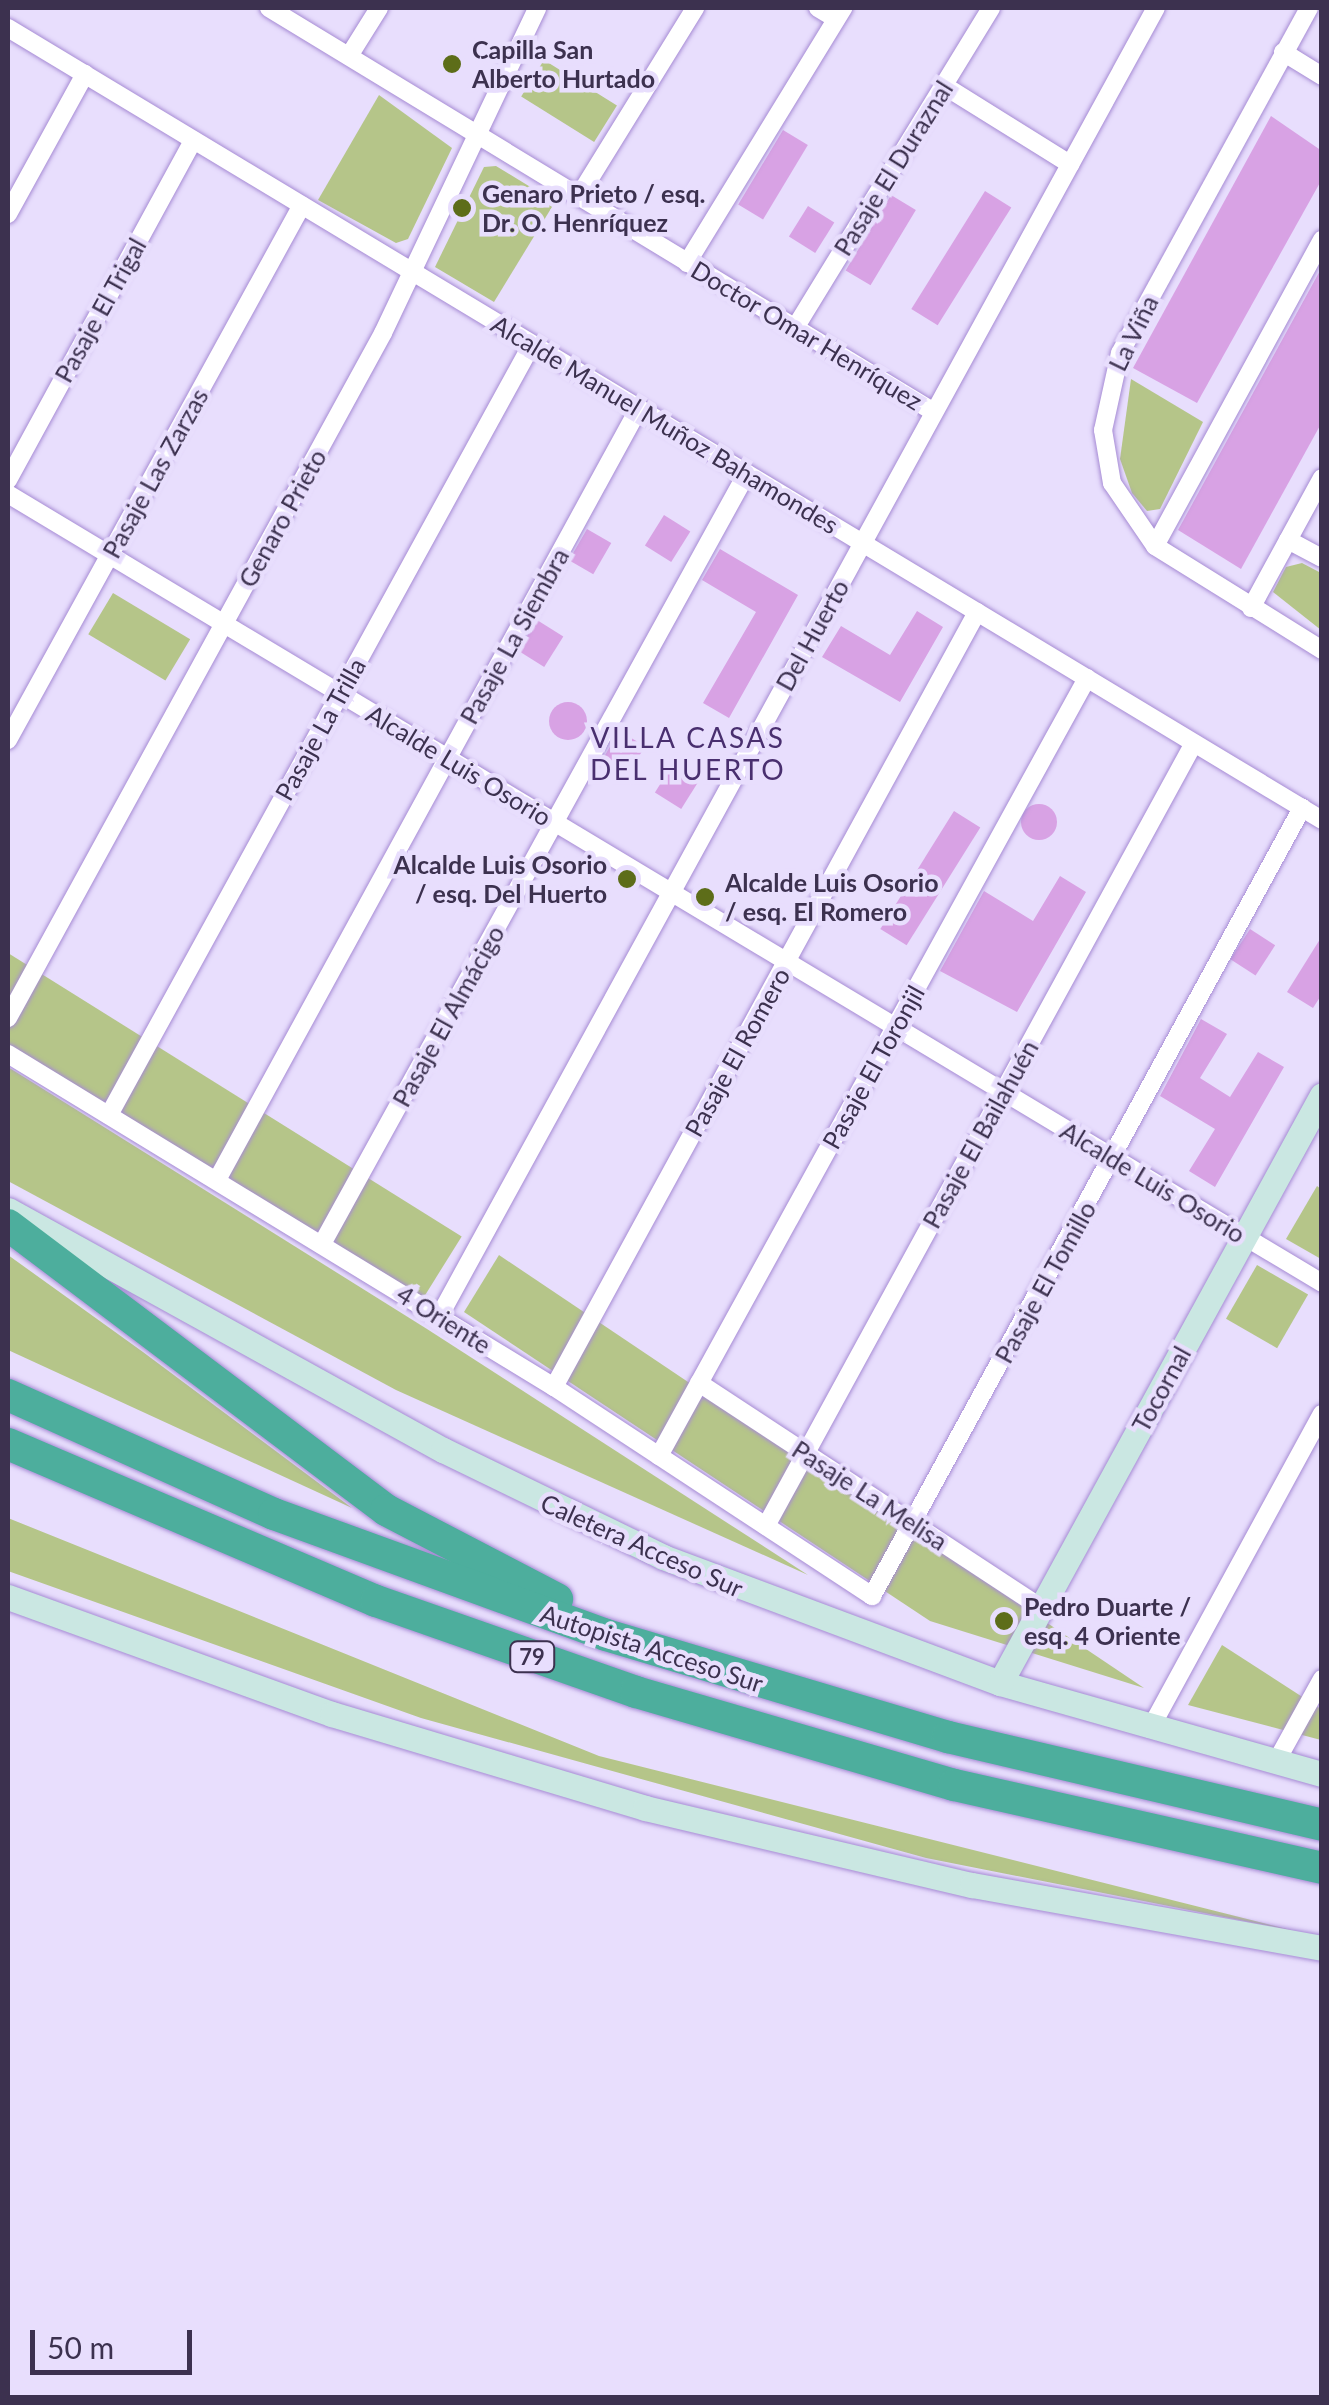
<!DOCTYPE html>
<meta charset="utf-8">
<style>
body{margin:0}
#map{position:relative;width:1329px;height:2405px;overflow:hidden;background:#e8defd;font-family:Lato,sans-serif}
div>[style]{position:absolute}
.green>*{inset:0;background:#b5c589;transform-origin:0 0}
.building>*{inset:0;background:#d8a2e4;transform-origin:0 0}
.round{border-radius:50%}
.roads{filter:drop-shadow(0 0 2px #a68bd4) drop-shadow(0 0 2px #a68bd4)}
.street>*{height:18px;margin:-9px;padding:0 9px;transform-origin:9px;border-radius:9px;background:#fff}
.secondary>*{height:25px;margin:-12.5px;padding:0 12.5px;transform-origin:12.5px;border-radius:12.5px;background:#cae7e2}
.highway>*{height:32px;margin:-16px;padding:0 16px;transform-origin:16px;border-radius:16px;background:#4dae9d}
.dots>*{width:28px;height:28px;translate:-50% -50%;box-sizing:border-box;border:5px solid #e8defd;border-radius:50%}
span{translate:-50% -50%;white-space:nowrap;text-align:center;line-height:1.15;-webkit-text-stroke:9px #e8defd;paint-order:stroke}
.shield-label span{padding:2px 8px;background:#e8defd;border:2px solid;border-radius:8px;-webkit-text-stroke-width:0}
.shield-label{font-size:22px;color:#3c314f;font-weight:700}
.poi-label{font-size:25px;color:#3c314f;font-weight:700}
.left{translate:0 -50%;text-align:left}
.right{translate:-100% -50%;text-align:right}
.street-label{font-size:25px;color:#3c314f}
.neighbourhood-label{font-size:28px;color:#492f6f;letter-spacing:2.5px}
.frame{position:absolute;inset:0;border:10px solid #3c314f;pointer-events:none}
.scale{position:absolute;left:30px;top:2330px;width:162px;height:45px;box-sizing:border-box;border:5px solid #3c314f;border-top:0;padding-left:12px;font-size:30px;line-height:35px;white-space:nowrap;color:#3c314f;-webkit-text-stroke:8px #e8defd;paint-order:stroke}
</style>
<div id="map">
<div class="green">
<div style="left:544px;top:60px;width:86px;height:43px;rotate:32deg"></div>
<div style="clip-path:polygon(379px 95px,452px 148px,408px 239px,396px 243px,318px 200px)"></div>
<div style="clip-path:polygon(496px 166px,555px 202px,494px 302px,435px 267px,484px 167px)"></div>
<div style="clip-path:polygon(1131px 379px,1203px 422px,1160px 509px,1147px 511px,1132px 493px,1120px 459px)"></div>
<div style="clip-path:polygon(1302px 563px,1321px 573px,1321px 630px,1273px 592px,1286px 567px)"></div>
<div style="left:113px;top:593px;width:90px;height:48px;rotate:31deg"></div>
<div style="left:8px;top:953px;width:535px;height:81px;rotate:32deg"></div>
<div style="clip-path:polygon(8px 1067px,427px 1329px,808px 1575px,396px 1390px,8px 1181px)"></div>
<div style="clip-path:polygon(1317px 1186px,1321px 1189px,1321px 1259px,1286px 1239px)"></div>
<div style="clip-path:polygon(8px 1255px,143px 1352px,352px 1508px,8px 1350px)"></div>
<div style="clip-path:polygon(499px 1255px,1144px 1688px,930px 1621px,464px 1312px)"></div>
<div style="left:1257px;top:1265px;width:59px;height:62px;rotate:30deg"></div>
<div style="clip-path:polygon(8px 1518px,599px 1756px,1295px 1931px,926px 1858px,421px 1718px,8px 1571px)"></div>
<div style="clip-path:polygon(1222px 1645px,1321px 1709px,1321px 1740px,1188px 1705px)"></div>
</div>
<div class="building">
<div style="clip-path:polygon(1271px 116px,1322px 151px,1322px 179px,1197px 403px,1133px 368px)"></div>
<div style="left:783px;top:130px;width:29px;height:87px;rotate:31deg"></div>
<div style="left:985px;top:191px;width:31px;height:139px;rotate:32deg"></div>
<div style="left:891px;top:195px;width:29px;height:88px;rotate:31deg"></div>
<div style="left:808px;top:206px;width:31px;height:36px;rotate:32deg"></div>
<div style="clip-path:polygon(1322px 267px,1322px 422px,1241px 569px,1178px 530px)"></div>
<div style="left:664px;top:515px;width:31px;height:36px;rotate:32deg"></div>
<div style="left:587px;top:529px;width:28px;height:36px;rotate:30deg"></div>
<div style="clip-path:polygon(720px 549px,798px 595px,729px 718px,703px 703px,756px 612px,702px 580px)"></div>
<div style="clip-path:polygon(917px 611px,943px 627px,900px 702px,822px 657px,841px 626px,890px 655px)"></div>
<div style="left:537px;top:620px;width:31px;height:36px;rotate:32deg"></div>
<div class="round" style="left:549px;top:702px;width:38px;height:38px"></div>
<div style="left:619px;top:731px;width:30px;height:35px;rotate:30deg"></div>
<div style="left:674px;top:762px;width:31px;height:36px;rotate:32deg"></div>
<div class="round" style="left:1021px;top:804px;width:36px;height:36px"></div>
<div style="left:954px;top:811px;width:31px;height:139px;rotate:32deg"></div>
<div style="clip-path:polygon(1060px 876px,1086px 892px,1017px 1012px,940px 971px,984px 891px,1033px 921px)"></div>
<div style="left:1250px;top:929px;width:30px;height:36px;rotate:33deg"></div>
<div style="clip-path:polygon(1322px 936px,1322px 994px,1313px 1008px,1287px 992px)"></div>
<div style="clip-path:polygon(1201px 1019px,1227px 1034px,1200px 1078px,1230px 1097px,1258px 1052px,1284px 1067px,1215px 1187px,1189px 1171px,1215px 1129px,1160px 1096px)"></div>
</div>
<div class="roads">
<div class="street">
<div style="left:269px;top:8px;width:778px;rotate:31.28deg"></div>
<div style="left:818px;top:8px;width:21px;rotate:31deg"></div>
<div style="left:1309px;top:8px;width:393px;rotate:118.7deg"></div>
<div style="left:1120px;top:353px;width:79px;rotate:102.4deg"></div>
<div style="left:1103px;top:430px;width:54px;rotate:80.4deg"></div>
<div style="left:1112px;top:483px;width:76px;rotate:55.7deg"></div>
<div style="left:1155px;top:546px;width:197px;rotate:31.9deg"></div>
<div style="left:8px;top:28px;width:1534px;rotate:31.08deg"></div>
<div style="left:1283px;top:52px;width:46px;rotate:31.6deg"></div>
<div style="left:349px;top:56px;width:57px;rotate:-58deg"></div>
<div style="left:943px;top:85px;width:150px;rotate:31.9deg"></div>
<div style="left:579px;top:196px;width:221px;rotate:-58.3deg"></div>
<div style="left:8px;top:214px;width:160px;rotate:-61.2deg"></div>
<div style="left:687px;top:263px;width:299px;rotate:-58.5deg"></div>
<div style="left:795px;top:328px;width:375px;rotate:-58.5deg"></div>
<div style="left:8px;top:480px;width:387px;rotate:-61.4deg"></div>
<div style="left:8px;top:494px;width:1533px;rotate:30.98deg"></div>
<div style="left:1288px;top:540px;width:38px;rotate:28deg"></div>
<div style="left:1155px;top:546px;width:349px;rotate:-61.4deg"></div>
<div style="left:1251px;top:608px;width:148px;rotate:-61.4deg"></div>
<div style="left:8px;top:740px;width:610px;rotate:-61.21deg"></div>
<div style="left:8px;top:1018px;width:781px;rotate:-61.3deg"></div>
<div style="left:383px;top:333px;width:360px;rotate:-64.6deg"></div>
<div style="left:8px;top:1054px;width:640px;rotate:31.38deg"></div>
<div style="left:554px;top:1387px;width:381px;rotate:33.3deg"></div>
<div style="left:872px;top:1596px;width:898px;rotate:-61.38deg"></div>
<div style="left:109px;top:1115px;width:879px;rotate:-61.25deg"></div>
<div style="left:217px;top:1180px;width:880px;rotate:-61.34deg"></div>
<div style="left:322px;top:1244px;width:880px;rotate:-61.14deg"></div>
<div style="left:440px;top:1315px;width:1490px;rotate:-61.29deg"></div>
<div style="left:699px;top:1383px;width:409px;rotate:33.3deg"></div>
<div style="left:554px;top:1387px;width:883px;rotate:-61.37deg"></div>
<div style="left:659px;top:1456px;width:888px;rotate:-61.18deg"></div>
<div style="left:766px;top:1526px;width:892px;rotate:-61.34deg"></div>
<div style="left:1150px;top:1729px;width:359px;rotate:-61.4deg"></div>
<div style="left:1276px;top:1762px;width:95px;rotate:-61deg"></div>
</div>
<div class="secondary">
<div style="left:8px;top:1210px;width:497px;rotate:28.9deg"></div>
<div style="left:443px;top:1450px;width:245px;rotate:25.9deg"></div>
<div style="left:663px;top:1557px;width:360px;rotate:20.5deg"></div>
<div style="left:1000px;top:1683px;width:335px;rotate:15.8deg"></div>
<div style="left:8px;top:1597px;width:344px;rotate:19.9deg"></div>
<div style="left:332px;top:1714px;width:327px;rotate:16.7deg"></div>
<div style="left:645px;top:1808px;width:336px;rotate:13.3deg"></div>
<div style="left:972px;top:1885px;width:356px;rotate:10.2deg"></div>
<div style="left:1000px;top:1683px;width:670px;rotate:-61.29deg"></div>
</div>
<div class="highway">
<div style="left:8px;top:1225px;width:473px;rotate:37deg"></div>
<div style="left:386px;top:1510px;width:193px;rotate:27.5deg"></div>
<div style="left:8px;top:1395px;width:291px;rotate:24.1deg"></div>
<div style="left:274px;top:1514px;width:353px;rotate:20deg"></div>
<div style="left:606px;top:1635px;width:357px;rotate:16.6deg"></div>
<div style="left:948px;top:1737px;width:384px;rotate:13.2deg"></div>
<div style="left:8px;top:1444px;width:400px;rotate:23.1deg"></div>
<div style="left:376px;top:1601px;width:275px;rotate:19.3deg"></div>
<div style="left:636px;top:1692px;width:331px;rotate:16.3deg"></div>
<div style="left:954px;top:1785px;width:377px;rotate:12.7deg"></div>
</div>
</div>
<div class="dots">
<div style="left:452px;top:64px;background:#5d6d19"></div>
<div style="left:462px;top:208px;background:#5d6d19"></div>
<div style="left:627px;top:879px;background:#5d6d19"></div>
<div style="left:705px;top:897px;background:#5d6d19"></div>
<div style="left:1004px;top:1621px;background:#5d6d19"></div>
</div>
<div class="shield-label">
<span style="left:532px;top:1657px">79</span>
</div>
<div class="poi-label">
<span class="left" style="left:472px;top:64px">Capilla San<br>Alberto Hurtado</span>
<span class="left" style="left:482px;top:208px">Genaro Prieto / esq.<br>Dr. O. Henríquez</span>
<span class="right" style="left:607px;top:879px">Alcalde Luis Osorio<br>/ esq. Del Huerto</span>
<span class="left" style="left:725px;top:897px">Alcalde Luis Osorio<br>/ esq. El Romero</span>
<span class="left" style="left:1024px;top:1621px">Pedro Duarte /<br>esq. 4 Oriente</span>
</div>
<div class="street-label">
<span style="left:893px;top:168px;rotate:-58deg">Pasaje El Duraznal</span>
<span style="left:100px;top:310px;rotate:-61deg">Pasaje El Trigal</span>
<span style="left:1133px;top:333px;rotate:-64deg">La Viña</span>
<span style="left:807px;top:335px;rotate:31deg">Doctor Omar Henríquez</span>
<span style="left:665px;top:424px;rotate:31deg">Alcalde Manuel Muñoz Bahamondes</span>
<span style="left:155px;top:473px;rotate:-61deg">Pasaje Las Zarzas</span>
<span style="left:282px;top:518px;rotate:-61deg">Genaro Prieto</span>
<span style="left:812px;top:635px;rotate:-61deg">Del Huerto</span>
<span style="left:514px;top:636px;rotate:-61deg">Pasaje La Siembra</span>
<span style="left:320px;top:729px;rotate:-61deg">Pasaje La Trilla</span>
<span style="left:459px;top:765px;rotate:31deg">Alcalde Luis Osorio</span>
<span style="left:448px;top:1016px;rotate:-61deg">Pasaje El Almácigo</span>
<span style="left:737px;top:1052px;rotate:-61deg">Pasaje El Romero</span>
<span style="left:873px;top:1067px;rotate:-61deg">Pasaje El Toronjil</span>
<span style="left:980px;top:1134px;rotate:-61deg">Pasaje El Bailahuén</span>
<span style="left:1153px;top:1182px;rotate:31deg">Alcalde Luis Osorio</span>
<span style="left:1045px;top:1282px;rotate:-61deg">Pasaje El Tomillo</span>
<span style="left:444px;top:1319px;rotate:32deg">4 Oriente</span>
<span style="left:1161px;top:1389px;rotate:-61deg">Tocornal</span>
<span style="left:870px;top:1495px;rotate:33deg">Pasaje La Melisa</span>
<span style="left:642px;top:1545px;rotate:24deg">Caletera Acceso Sur</span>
<span style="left:652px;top:1648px;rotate:18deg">Autopista Acceso Sur</span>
</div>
<div class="neighbourhood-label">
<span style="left:688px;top:753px">VILLA CASAS<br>DEL HUERTO</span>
</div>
<div class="frame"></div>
<div class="scale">50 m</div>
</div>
